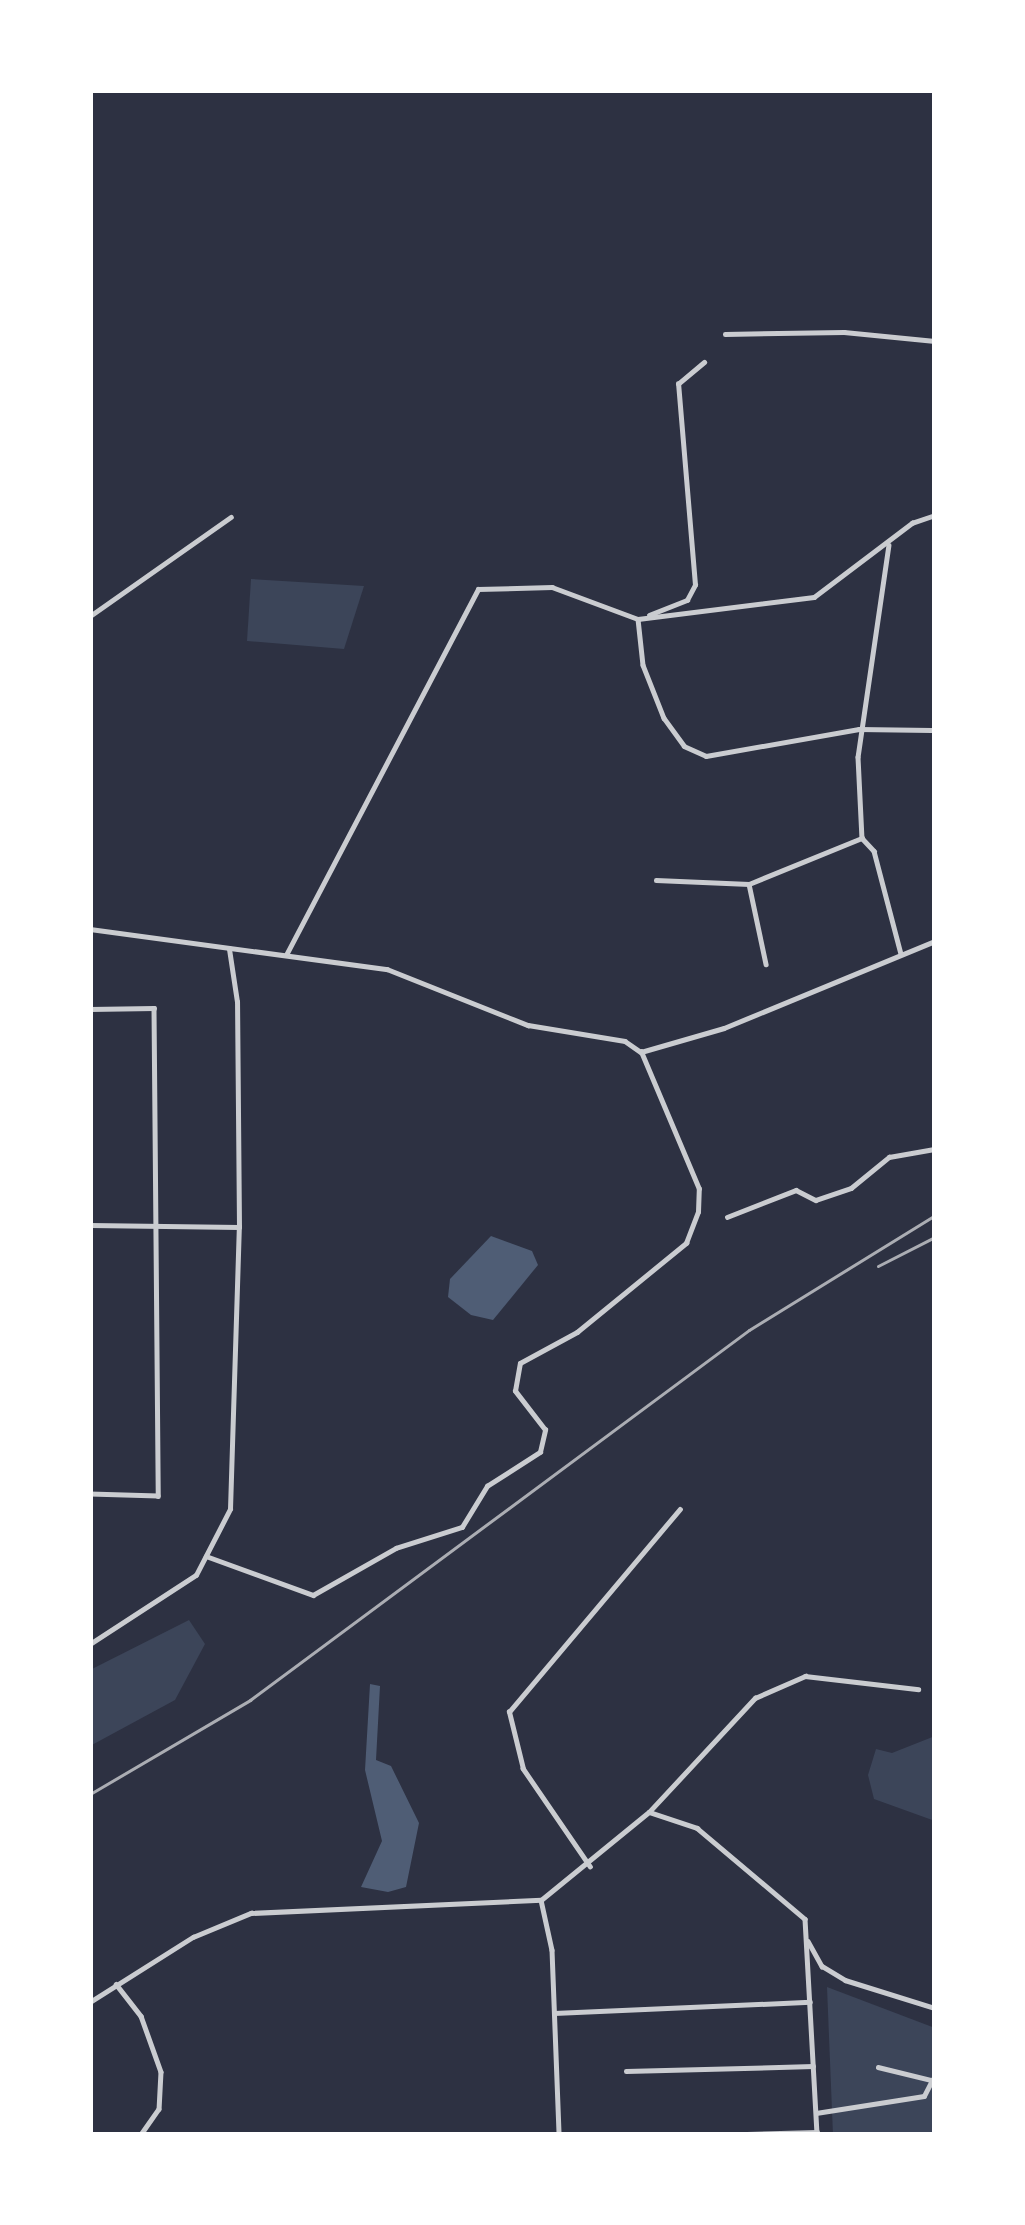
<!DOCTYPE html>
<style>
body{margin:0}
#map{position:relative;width:1025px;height:2225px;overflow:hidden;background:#2d3142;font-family:"IBM Plex Sans",sans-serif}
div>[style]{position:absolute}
.green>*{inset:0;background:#3c4559}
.water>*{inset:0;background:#4f5d75}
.minor>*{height:4.5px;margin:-2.25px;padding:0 2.25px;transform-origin:2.25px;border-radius:2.25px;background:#caccd0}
.rail>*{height:3px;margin:-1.5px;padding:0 1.5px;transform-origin:1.5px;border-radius:1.5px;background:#abadb3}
span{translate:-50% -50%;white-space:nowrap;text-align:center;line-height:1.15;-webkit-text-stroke:10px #fff;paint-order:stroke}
.frame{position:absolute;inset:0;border:93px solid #fff;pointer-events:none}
</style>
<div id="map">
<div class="green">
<div style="clip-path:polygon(251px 579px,364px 586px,344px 649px,247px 641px)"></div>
<div style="clip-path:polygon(189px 1620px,205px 1644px,175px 1700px,90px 1746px,90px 1670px)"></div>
<div style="clip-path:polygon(935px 1736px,935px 1821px,874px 1799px,868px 1775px,876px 1749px,892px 1753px)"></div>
<div style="clip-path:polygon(827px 1987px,935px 2028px,935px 2135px,833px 2135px)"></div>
</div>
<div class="water">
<div style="clip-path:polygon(491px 1236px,532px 1251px,538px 1265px,493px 1320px,471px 1315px,448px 1297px,450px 1279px)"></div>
<div style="clip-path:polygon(370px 1684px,380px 1686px,376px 1760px,391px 1766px,419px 1823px,406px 1887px,388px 1892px,361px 1887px,382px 1841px,365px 1770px)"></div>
</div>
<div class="minor">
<div style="left:725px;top:334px;width:119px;rotate:-1deg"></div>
<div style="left:844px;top:332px;width:91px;rotate:5.6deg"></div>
<div style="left:889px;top:545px;width:214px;rotate:98.3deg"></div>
<div style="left:858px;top:757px;width:81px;rotate:87.2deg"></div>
<div style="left:862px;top:838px;width:18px;rotate:47deg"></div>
<div style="left:874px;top:851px;width:106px;rotate:75.3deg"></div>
<div style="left:649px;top:615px;width:41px;rotate:-21.5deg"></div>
<div style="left:687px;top:600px;width:17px;rotate:-62deg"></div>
<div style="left:695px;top:585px;width:202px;rotate:-94.8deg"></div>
<div style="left:678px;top:384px;width:34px;rotate:-40deg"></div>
<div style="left:90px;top:616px;width:172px;rotate:-35.1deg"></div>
<div style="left:638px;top:619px;width:46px;rotate:83.8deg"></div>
<div style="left:643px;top:665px;width:57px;rotate:68.4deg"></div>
<div style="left:664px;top:718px;width:34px;rotate:54deg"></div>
<div style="left:684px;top:746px;width:24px;rotate:24deg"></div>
<div style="left:706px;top:756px;width:155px;rotate:-10deg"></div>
<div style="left:859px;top:729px;width:72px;rotate:0.8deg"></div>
<div style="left:656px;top:880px;width:93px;rotate:2.5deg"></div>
<div style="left:749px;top:884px;width:122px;rotate:-22.2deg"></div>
<div style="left:749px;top:884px;width:82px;rotate:78deg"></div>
<div style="left:90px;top:929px;width:300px;rotate:7.7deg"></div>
<div style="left:387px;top:969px;width:152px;rotate:21.7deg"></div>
<div style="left:528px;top:1025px;width:98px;rotate:9.4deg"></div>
<div style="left:625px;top:1041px;width:19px;rotate:35deg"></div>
<div style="left:286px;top:955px;width:413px;rotate:-62.3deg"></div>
<div style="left:478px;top:589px;width:74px;rotate:-1.5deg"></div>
<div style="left:552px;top:587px;width:92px;rotate:20.4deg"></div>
<div style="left:638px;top:619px;width:177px;rotate:-7.1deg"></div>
<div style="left:814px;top:597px;width:123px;rotate:-37.1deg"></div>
<div style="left:912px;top:523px;width:24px;rotate:-19deg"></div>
<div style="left:90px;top:1009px;width:64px;rotate:-0.9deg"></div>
<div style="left:154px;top:1008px;width:488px;rotate:89.5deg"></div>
<div style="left:158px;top:1496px;width:68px;rotate:-178.3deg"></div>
<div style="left:641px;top:1052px;width:86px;rotate:-16.1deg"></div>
<div style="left:724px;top:1028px;width:228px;rotate:-22.4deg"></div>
<div style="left:727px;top:1217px;width:74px;rotate:-21.4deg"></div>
<div style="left:796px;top:1190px;width:22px;rotate:27deg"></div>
<div style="left:816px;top:1200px;width:37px;rotate:-19deg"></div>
<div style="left:851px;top:1188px;width:49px;rotate:-39.2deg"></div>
<div style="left:889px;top:1157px;width:47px;rotate:-9.9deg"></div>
<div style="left:90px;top:1225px;width:149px;rotate:0.8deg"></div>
<div style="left:206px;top:1556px;width:114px;rotate:20deg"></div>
<div style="left:313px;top:1595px;width:95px;rotate:-29.5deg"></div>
<div style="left:396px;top:1548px;width:69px;rotate:-17.7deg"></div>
<div style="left:462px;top:1527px;width:48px;rotate:-58.6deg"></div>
<div style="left:487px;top:1486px;width:63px;rotate:-32.7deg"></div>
<div style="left:540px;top:1452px;width:23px;rotate:-77deg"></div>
<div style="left:545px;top:1430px;width:49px;rotate:-127.6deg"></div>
<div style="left:515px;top:1391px;width:28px;rotate:-80deg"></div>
<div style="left:520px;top:1363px;width:65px;rotate:-28.5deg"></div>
<div style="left:577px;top:1332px;width:141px;rotate:-39.2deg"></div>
<div style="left:686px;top:1243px;width:33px;rotate:-69deg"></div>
<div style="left:698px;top:1212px;width:23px;rotate:-88deg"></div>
<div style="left:699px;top:1189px;width:149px;rotate:-112.9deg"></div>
<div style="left:90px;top:1644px;width:126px;rotate:-33.1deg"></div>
<div style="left:196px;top:1575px;width:74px;rotate:-62.7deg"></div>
<div style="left:230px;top:1509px;width:282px;rotate:-88.2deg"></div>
<div style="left:239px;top:1227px;width:225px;rotate:-90.5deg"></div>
<div style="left:237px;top:1002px;width:54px;rotate:-98.6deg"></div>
<div style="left:649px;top:1812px;width:51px;rotate:18.4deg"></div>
<div style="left:697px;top:1828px;width:141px;rotate:40.1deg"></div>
<div style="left:805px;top:1919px;width:216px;rotate:86.8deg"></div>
<div style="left:590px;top:1867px;width:119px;rotate:-124.4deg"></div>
<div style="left:523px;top:1769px;width:59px;rotate:-103.8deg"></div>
<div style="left:509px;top:1712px;width:265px;rotate:-49.9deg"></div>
<div style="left:541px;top:1900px;width:51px;rotate:77.6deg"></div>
<div style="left:552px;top:1950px;width:185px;rotate:87.8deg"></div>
<div style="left:808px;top:1941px;width:29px;rotate:61deg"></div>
<div style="left:822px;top:1966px;width:27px;rotate:31deg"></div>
<div style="left:845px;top:1980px;width:94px;rotate:17.3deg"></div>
<div style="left:116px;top:1984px;width:41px;rotate:52deg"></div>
<div style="left:141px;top:2016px;width:59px;rotate:70.3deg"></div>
<div style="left:161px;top:2072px;width:37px;rotate:93deg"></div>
<div style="left:159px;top:2109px;width:32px;rotate:125deg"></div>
<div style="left:90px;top:2002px;width:122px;rotate:-32.3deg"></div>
<div style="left:193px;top:1937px;width:63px;rotate:-22.5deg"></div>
<div style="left:251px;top:1913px;width:290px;rotate:-2.6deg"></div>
<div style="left:541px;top:1900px;width:139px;rotate:-39.2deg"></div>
<div style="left:649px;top:1812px;width:156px;rotate:-47.1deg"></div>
<div style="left:755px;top:1698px;width:55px;rotate:-23.7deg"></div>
<div style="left:805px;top:1676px;width:114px;rotate:6.6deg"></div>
<div style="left:554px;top:2013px;width:256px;rotate:-2.5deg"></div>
<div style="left:878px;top:2067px;width:59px;rotate:13.8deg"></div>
<div style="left:626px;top:2071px;width:187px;rotate:-1.5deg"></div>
<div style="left:816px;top:2113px;width:109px;rotate:-8.9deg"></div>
<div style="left:924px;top:2096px;width:18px;rotate:-63deg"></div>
<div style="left:713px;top:2135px;width:104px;rotate:-1.7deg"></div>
</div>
<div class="rail">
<div style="left:878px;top:1266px;width:64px;rotate:-27deg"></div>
<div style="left:90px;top:1794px;width:186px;rotate:-30.4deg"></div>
<div style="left:250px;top:1700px;width:621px;rotate:-36.56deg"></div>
<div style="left:749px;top:1330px;width:219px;rotate:-31.7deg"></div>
</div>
<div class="frame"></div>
</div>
